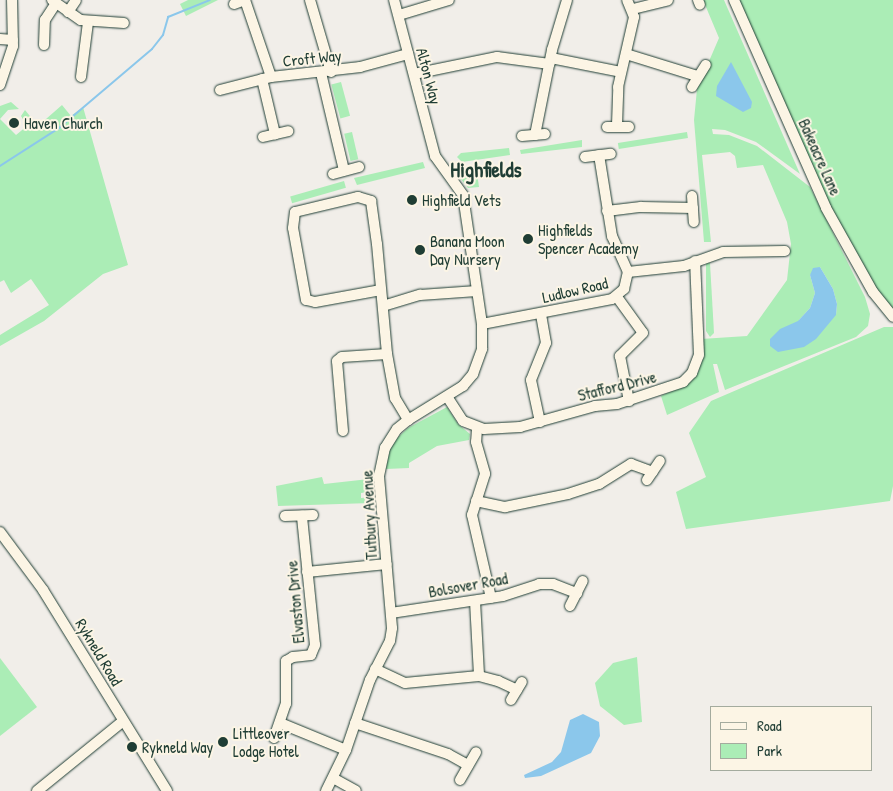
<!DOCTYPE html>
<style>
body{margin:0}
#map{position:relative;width:893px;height:791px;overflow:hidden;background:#f1eee9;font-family:"Patrick Hand",sans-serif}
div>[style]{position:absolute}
.green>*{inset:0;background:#abedb6;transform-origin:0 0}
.water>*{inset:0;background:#8bc7eb}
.stream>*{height:2px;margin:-1px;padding:0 1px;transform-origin:1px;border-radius:1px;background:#8bc7eb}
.roads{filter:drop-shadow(0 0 1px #1f3d34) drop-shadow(0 0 1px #1f3d34)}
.minor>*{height:10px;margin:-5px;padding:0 5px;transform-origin:5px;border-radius:5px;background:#fcf5e5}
.dots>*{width:14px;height:14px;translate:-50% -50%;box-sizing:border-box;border:2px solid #fcf5e5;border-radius:50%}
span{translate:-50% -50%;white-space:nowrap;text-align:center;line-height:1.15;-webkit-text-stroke:4px #fcf5e5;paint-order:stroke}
.street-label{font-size:16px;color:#1f3d34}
.poi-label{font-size:16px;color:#1f3d34}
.left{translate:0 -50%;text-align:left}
.district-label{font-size:21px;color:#1f3d34;font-weight:700}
.legend{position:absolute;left:710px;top:706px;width:162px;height:65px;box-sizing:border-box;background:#fcf5e5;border:1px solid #a4ab9e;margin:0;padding:6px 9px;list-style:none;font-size:15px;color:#1f3d34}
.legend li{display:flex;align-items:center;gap:10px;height:25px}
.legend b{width:25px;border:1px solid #a4ab9e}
</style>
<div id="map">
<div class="green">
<div style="clip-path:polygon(188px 0,218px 0,186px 16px,180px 4px)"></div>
<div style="clip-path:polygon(evenodd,703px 0,724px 0,800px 174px,756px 142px,725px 130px,712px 129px,713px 134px,729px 135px,757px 146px,810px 187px,865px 297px,870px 314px,868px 326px,856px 337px,725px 390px,717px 364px,713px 364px,719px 392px,667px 415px,661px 396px,688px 383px,699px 371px,701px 339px,747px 336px,787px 280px,791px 244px,787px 222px,763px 165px,737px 168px,735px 156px,730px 152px,702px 155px,711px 242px,704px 242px,694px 120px,697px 89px,719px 38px,703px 0,820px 267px,833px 289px,837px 304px,836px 315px,799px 320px,810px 308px,815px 293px,810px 275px,820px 267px)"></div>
<div style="clip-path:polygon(735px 0,893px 0,893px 317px,838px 230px)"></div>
<div style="left:341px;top:82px;width:35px;height:10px;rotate:75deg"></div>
<div style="clip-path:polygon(11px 102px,19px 109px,8px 110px,0 119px,16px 135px,27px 126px,21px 116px,25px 110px,38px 126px,62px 105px,71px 116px,83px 107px,128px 265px,103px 274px,44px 321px,0 346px,0 335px,49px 305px,31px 279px,11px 293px,4px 280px,0 282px,0 106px)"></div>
<div style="left:352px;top:132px;width:28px;height:8px;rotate:77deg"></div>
<div style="left:687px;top:132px;width:6px;height:70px;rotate:81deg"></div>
<div style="clip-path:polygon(582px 140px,582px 147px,521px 154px,520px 150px)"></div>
<div style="clip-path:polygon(509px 148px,510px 155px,462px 162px,457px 157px,461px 153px)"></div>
<div style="clip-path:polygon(423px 162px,425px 168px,357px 185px,354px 178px)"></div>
<div style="clip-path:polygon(476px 166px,479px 187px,468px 188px,453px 169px)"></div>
<div style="left:344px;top:181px;width:7px;height:56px;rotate:74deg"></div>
<div style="clip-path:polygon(706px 263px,710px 263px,714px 333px,710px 337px,706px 331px)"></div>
<div style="clip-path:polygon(884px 327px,893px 327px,893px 486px,890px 501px,686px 529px,676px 492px,706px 477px,689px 433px,711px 401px)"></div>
<div style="clip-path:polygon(447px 407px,458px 424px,470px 434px,469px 440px,437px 446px,409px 463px,409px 468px,386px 469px,389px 451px,396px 439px,408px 428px)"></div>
<div style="clip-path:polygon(322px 477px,324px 484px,369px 479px,370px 492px,361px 493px,361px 498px,371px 497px,371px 503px,278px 506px,276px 486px)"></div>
<div style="clip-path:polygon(637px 657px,642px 722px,624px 725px,600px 706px,595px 683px,613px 663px)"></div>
<div style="clip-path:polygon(0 658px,37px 707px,0 736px)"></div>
</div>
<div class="water">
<div style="clip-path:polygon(731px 62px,752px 102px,751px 108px,743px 112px,716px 96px,717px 86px)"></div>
<div style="clip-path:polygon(820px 267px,833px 289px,837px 304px,836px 315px,816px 339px,804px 347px,778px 352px,770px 346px,770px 339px,780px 329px,798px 321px,810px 308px,815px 293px,810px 275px,813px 268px)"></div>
<div style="clip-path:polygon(583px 714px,599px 722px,600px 736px,591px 753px,541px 776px,525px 778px,524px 775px,552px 762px,561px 752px,570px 720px)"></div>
</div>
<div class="stream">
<div style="left:0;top:166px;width:70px;rotate:-32.8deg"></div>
<div style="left:59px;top:128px;width:122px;rotate:-40.3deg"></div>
<div style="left:152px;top:49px;width:18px;rotate:-52deg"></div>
<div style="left:163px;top:35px;width:19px;rotate:-74deg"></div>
<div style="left:168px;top:17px;width:45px;rotate:-22deg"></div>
</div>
<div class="roads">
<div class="minor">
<div style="left:52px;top:0;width:35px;rotate:35deg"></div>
<div style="left:81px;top:20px;width:43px;rotate:4deg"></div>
<div style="left:245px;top:0;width:81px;rotate:71.3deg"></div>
<div style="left:310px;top:0;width:75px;rotate:73.7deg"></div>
<div style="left:698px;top:0;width:5px;rotate:68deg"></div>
<div style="left:734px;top:0;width:227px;rotate:66.1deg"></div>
<div style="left:826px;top:208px;width:96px;rotate:60.8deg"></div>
<div style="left:873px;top:292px;width:32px;rotate:51deg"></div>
<div style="left:234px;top:4px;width:12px;rotate:-20deg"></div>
<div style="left:633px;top:9px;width:36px;rotate:-14deg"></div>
<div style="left:68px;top:12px;width:14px;rotate:-56deg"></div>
<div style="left:399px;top:15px;width:52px;rotate:-16.7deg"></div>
<div style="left:0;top:39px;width:13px;rotate:4deg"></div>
<div style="left:44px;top:45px;width:25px;rotate:-88deg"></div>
<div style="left:45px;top:20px;width:20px;rotate:-57deg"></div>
<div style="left:626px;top:54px;width:74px;rotate:17.2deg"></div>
<div style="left:551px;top:58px;width:71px;rotate:11.3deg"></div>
<div style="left:321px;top:73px;width:100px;rotate:76.7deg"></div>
<div style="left:414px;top:74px;width:85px;rotate:-11.6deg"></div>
<div style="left:497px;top:57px;width:53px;rotate:7.5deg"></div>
<div style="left:81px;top:77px;width:55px;rotate:-82.7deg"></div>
<div style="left:262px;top:79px;width:57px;rotate:76.7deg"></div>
<div style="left:0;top:85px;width:41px;rotate:-71.6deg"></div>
<div style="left:13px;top:46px;width:46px;rotate:-91.2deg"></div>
<div style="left:692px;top:87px;width:26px;rotate:-58deg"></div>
<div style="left:220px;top:90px;width:53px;rotate:-14.3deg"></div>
<div style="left:271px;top:77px;width:90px;rotate:-6.4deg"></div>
<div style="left:360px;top:67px;width:50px;rotate:-15.2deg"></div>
<div style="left:617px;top:125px;width:38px;rotate:-88deg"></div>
<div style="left:618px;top:87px;width:72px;rotate:-77.1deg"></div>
<div style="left:634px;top:17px;width:18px;rotate:-112deg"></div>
<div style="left:607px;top:127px;width:22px"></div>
<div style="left:535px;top:135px;width:87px;rotate:-78.7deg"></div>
<div style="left:552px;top:50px;width:52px;rotate:-73.3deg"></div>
<div style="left:522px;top:136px;width:23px;rotate:-5deg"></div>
<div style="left:263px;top:137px;width:26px;rotate:-13deg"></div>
<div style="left:585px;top:157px;width:26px;rotate:-7deg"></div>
<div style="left:333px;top:174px;width:27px;rotate:-15deg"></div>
<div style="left:692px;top:196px;width:26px;rotate:86deg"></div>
<div style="left:607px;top:211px;width:34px;rotate:-7deg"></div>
<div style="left:641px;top:207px;width:52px;rotate:1.1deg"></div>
<div style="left:628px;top:272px;width:56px;rotate:-6.1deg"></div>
<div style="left:684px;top:266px;width:41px;rotate:-19.7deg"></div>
<div style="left:723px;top:252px;width:62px;rotate:-0.9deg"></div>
<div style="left:381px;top:290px;width:67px;rotate:169.7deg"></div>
<div style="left:315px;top:302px;width:9px;rotate:-167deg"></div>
<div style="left:306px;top:300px;width:73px;rotate:-100.2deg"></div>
<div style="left:293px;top:228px;width:16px;rotate:-83deg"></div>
<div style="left:295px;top:212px;width:65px;rotate:-13.4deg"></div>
<div style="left:358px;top:197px;width:14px;rotate:17deg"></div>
<div style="left:371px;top:201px;width:43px;rotate:82.1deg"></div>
<div style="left:377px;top:244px;width:110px;rotate:84.8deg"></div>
<div style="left:387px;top:354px;width:45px;rotate:79.7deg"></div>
<div style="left:395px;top:398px;width:26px;rotate:59deg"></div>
<div style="left:617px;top:297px;width:44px;rotate:54.2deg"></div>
<div style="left:643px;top:333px;width:33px;rotate:135deg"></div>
<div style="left:620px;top:356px;width:46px;rotate:78.7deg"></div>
<div style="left:383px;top:306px;width:39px;rotate:-17deg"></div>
<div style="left:420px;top:295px;width:57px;rotate:-4deg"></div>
<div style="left:482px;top:324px;width:132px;rotate:-10.9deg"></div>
<div style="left:612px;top:299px;width:16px;rotate:-40deg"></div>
<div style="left:624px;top:289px;width:17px;rotate:-77deg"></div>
<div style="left:628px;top:272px;width:39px;rotate:-114deg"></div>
<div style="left:612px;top:236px;width:82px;rotate:-99.1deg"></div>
<div style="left:448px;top:398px;width:27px;rotate:57deg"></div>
<div style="left:463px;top:421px;width:22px;rotate:21deg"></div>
<div style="left:484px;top:429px;width:36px;rotate:-3deg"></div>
<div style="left:520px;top:427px;width:78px;rotate:-15.6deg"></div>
<div style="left:595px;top:406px;width:22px;rotate:-5deg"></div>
<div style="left:617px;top:404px;width:70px;rotate:-18.4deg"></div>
<div style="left:683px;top:382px;width:13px;rotate:-45deg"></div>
<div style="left:692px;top:373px;width:19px;rotate:-69deg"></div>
<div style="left:699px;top:355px;width:94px;rotate:-92.4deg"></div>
<div style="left:540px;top:422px;width:43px;rotate:-102.1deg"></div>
<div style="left:531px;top:380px;width:40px;rotate:-68deg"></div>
<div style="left:546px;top:343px;width:29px;rotate:-100deg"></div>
<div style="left:477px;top:429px;width:13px;rotate:94deg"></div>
<div style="left:476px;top:442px;width:33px;rotate:74deg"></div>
<div style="left:485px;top:474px;width:43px;rotate:107.6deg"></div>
<div style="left:472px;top:515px;width:85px;rotate:77.1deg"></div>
<div style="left:343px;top:431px;width:70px;rotate:-94.9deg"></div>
<div style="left:337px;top:361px;width:6px;rotate:-39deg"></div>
<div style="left:342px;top:357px;width:45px;rotate:-3.8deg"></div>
<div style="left:647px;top:480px;width:23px;rotate:-56deg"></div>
<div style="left:476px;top:501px;width:30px;rotate:12deg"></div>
<div style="left:505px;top:507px;width:64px;rotate:-11.7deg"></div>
<div style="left:568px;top:494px;width:33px;rotate:-18deg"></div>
<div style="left:599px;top:484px;width:38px;rotate:-32deg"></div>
<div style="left:631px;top:464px;width:23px;rotate:20deg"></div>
<div style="left:285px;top:516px;width:28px;rotate:-2deg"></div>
<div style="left:0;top:532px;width:72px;rotate:53.4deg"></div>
<div style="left:43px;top:590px;width:236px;rotate:58.3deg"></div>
<div style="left:307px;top:572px;width:80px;rotate:-5.7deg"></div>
<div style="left:475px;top:601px;width:75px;rotate:86.9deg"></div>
<div style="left:570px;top:606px;width:28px;rotate:-63deg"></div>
<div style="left:391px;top:613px;width:113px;rotate:-8.6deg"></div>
<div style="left:503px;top:596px;width:38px;rotate:-18deg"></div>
<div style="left:539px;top:584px;width:14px"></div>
<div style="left:553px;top:584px;width:26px;rotate:21deg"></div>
<div style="left:375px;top:669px;width:33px;rotate:25deg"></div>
<div style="left:405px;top:683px;width:74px;rotate:-5.4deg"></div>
<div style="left:479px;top:676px;width:20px;rotate:15deg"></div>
<div style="left:498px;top:681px;width:21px;rotate:25deg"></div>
<div style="left:511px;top:700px;width:21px;rotate:-59deg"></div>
<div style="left:280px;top:723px;width:71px;rotate:22.2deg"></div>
<div style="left:355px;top:723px;width:98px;rotate:18.4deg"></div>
<div style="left:448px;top:754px;width:23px;rotate:29deg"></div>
<div style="left:274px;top:738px;width:36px;rotate:-71deg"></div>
<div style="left:286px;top:704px;width:43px;rotate:-90deg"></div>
<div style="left:286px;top:661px;width:8px;rotate:-30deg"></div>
<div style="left:293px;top:657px;width:18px;rotate:-6deg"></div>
<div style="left:311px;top:655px;width:11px;rotate:-68deg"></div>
<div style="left:315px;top:645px;width:130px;rotate:-95.8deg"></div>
<div style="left:333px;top:778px;width:26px;rotate:29deg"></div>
<div style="left:460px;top:780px;width:32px;rotate:-60deg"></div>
<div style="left:37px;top:791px;width:111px;rotate:-39.1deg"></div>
<div style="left:326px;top:791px;width:46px;rotate:-64deg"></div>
<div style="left:346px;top:750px;width:74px;rotate:-71.1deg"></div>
<div style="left:370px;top:680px;width:44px;rotate:-62.9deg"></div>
<div style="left:390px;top:641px;width:13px;rotate:-81deg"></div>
<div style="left:392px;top:628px;width:153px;rotate:-94.9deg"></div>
<div style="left:379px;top:476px;width:29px;rotate:-78deg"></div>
<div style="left:385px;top:448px;width:22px;rotate:-58deg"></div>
<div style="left:397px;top:429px;width:14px;rotate:-39deg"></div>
<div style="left:408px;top:420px;width:65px;rotate:-31.7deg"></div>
<div style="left:463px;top:386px;width:16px;rotate:-50deg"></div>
<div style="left:473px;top:374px;width:27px;rotate:-70deg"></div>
<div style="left:482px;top:349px;width:25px;rotate:-90deg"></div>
<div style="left:482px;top:324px;width:130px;rotate:-98.4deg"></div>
<div style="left:463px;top:195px;width:48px;rotate:-125.7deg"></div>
<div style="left:435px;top:156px;width:161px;rotate:-104.7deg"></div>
</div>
</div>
<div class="dots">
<div style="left:14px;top:123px;background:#1f3d34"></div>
<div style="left:412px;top:200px;background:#1f3d34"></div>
<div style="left:528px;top:239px;background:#1f3d34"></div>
<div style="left:420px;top:250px;background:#1f3d34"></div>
<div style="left:223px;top:742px;background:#1f3d34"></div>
<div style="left:132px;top:747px;background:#1f3d34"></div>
</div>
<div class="street-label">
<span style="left:312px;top:58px;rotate:-6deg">Croft Way</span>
<span style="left:429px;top:76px;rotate:75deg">Alton Way</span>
<span style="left:820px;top:157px;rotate:66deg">Bakeacre Lane</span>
<span style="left:575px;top:290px;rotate:-13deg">Ludlow Road</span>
<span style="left:617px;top:386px;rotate:-14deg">Stafford Drive</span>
<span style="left:369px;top:515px;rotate:-93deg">Tutbury Avenue</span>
<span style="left:468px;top:585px;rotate:-10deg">Bolsover Road</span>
<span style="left:295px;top:602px;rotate:-95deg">Elvaston Drive</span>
<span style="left:99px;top:652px;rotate:59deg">Rykneld Road</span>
</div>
<div class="poi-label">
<span class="left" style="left:24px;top:123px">Haven Church</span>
<span class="left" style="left:422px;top:200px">Highfield Vets</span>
<span class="left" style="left:538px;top:239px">Highfields<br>Spencer Academy</span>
<span class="left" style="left:430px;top:250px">Banana Moon<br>Day Nursery</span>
<span class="left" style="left:233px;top:742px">Littleover<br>Lodge Hotel</span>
<span class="left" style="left:142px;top:747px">Rykneld Way</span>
</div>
<div class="district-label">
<span style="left:486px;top:170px">Highfields</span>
</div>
<ul class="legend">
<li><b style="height:6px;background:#fcf5e5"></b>Road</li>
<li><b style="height:14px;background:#abedb6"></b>Park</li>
</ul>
</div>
